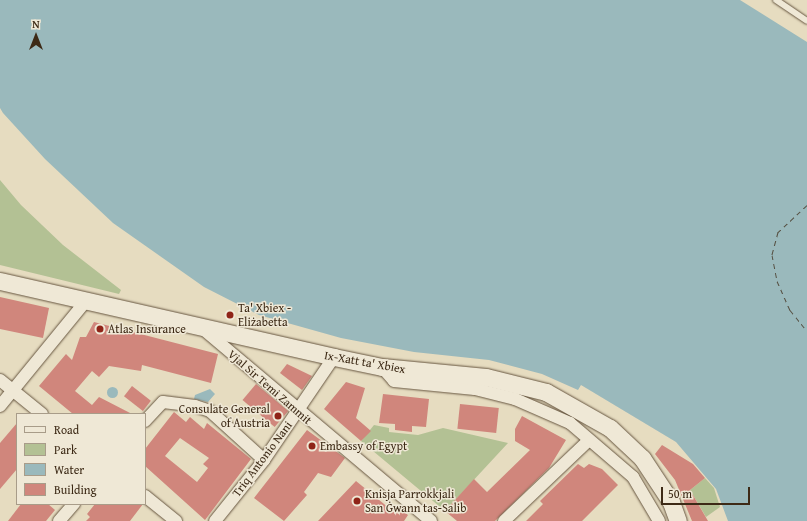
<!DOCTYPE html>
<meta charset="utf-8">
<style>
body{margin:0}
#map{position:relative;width:807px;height:521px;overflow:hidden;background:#e6dcc0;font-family:"Gentium Book Plus",serif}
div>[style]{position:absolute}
.green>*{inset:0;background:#b3c194}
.water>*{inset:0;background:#9ab9bc}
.round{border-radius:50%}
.ferry>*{height:1px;margin-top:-0.5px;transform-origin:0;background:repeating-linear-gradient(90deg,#544e40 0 5px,transparent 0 9px)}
.building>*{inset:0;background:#d0867c;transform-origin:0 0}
.roads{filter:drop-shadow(0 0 1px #675640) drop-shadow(0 0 1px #675640)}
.service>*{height:6px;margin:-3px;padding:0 3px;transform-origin:3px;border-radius:3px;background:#efe8d6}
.minor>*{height:12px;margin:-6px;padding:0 6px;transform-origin:6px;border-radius:6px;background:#efe8d6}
.secondary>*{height:17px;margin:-8.5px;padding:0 8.5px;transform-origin:8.5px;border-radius:8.5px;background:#efe8d6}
.dots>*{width:11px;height:11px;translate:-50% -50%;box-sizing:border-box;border:2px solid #efe8d6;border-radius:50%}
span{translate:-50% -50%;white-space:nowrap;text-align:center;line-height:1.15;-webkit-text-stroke:3px #efe8d6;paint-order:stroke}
.poi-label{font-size:12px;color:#3d2a16}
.left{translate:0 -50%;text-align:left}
.right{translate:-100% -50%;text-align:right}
.street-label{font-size:12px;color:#3d2a16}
.legend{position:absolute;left:16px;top:413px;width:130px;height:92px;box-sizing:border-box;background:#efe8d6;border:1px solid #a89c89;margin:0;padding:5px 7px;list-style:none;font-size:12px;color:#3d2a16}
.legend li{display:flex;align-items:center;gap:8px;height:20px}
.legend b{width:20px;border:1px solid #a89c89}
.north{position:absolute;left:16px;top:16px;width:40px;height:40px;-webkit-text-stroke:3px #efe8d6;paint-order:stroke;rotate:0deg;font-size:11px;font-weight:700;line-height:16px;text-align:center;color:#3d2a16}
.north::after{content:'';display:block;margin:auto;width:14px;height:18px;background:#3d2a16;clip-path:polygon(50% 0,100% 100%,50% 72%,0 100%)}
.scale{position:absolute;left:661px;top:487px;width:89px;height:18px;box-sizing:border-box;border:2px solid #3d2a16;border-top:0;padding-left:5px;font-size:12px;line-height:14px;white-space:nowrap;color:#3d2a16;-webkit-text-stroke:3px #efe8d6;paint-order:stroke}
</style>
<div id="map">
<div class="green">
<div style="clip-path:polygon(0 180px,21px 205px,63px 245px,121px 290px,119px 294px,0 265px)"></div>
<div style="clip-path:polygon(374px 425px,389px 428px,389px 432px,418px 435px,443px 428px,508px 443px,445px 511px,361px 441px)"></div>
<div style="clip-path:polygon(705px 478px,714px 488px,720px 507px,706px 517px,690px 490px)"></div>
</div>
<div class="water">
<div style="clip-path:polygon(0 0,740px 0,807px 42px,807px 521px,728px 521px,716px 489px,676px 442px,581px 385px,578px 390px,542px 374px,489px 360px,414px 352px,341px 338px,259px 315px,204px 287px,113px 223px,45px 159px,3px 113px,0 108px)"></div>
<div class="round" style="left:106.5px;top:386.5px;width:11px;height:11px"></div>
<div style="clip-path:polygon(210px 389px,215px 394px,208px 402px,194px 399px,195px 395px)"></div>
</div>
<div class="ferry">
<div style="left:807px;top:205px;width:40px;rotate:137deg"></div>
<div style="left:778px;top:232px;width:24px;rotate:105deg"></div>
<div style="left:772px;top:255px;width:26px;rotate:79deg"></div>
<div style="left:777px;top:281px;width:32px;rotate:66deg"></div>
<div style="left:790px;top:310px;width:27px;rotate:51deg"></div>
</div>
<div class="building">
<div style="clip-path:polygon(0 297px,49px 308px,43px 338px,0 329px)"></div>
<div style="clip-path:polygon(94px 322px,218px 354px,211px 383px,142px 365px,141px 371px,109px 366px,99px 377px,92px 371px,75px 391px,92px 405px,99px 397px,132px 414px,73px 414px,39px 386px,66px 354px,72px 360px,80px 337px,86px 337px)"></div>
<div style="clip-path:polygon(287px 364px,312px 376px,302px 390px,280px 373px)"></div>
<div style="clip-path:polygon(346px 382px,365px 388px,356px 418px,371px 431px,361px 441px,324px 409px)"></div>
<div style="left:256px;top:384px;width:42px;height:21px;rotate:40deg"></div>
<div style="left:132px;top:386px;width:24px;height:13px;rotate:38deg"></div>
<div style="clip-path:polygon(383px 394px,429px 399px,426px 427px,412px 426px,412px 432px,395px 430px,395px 424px,379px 423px)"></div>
<div style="left:460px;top:404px;width:39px;height:25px;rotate:6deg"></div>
<div style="clip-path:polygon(evenodd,174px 412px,186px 422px,190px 417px,204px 429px,207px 423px,251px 459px,205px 520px,145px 466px,145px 449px,174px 412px,180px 438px,209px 458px,203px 464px,208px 468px,197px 482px,165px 456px,180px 438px)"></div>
<div style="clip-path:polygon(522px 416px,566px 440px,549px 468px,495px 521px,457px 521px,445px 511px,474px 479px,487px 492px,530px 450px,515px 441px,515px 429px)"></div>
<div style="clip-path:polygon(17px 423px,17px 469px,0 489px,0 443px)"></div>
<div style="clip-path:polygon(307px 430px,345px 458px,331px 477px,318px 473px,304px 492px,307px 495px,284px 521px,254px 498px)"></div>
<div style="clip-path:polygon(662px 445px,693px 464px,705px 478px,690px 490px,708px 521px,692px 521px,675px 480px,655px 454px)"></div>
<div style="clip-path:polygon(578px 464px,584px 468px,589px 464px,602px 469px,618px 485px,582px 521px,526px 521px,543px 504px,540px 501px)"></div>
<div style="clip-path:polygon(356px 481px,395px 513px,399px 508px,408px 515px,404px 521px,318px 521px)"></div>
<div style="clip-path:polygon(21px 504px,48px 504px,55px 510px,46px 521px,8px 521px)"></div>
<div style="clip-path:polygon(95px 504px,143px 504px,130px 521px,86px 521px,90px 517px,87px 514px)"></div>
</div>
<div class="roads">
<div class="service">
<div style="left:776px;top:0;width:37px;rotate:34deg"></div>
</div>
<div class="minor">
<div style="left:203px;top:329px;width:298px;rotate:40.1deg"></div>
<div style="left:382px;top:367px;width:18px;rotate:49deg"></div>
<div style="left:394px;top:381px;width:81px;rotate:5.6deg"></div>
<div style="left:475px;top:389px;width:41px;rotate:14deg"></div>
<div style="left:515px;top:399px;width:60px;rotate:23.6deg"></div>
<div style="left:570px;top:423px;width:83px;rotate:40.6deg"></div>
<div style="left:633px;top:477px;width:51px;rotate:59.4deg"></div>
<div style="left:0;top:380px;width:54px;rotate:39deg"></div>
<div style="left:0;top:406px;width:134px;rotate:-50.7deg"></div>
<div style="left:145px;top:421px;width:26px;rotate:-47deg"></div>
<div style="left:163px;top:402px;width:32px;rotate:7deg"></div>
<div style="left:195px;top:406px;width:16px;rotate:18deg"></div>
<div style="left:210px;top:411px;width:73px;rotate:42.2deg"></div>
<div style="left:145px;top:496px;width:40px;rotate:39deg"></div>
<div style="left:59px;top:521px;width:23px;rotate:-49deg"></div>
<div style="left:215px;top:521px;width:78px;rotate:-51.2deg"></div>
<div style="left:264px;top:460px;width:125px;rotate:-55.8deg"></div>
<div style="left:504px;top:521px;width:116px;rotate:-43.6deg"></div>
</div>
<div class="secondary">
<div style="left:0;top:281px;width:343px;rotate:12.8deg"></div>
<div style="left:334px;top:357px;width:49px;rotate:11.8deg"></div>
<div style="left:382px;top:367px;width:104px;rotate:5.5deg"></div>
<div style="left:486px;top:377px;width:62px;rotate:14deg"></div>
<div style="left:546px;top:392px;width:73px;rotate:29.4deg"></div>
<div style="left:610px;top:428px;width:44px;rotate:43.2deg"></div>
<div style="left:642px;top:458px;width:53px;rotate:56.6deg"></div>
<div style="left:671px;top:502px;width:20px;rotate:70deg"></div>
</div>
</div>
<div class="dots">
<div style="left:230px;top:315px;background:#8f2418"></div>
<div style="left:100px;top:329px;background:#8f2418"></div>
<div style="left:278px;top:416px;background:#8f2418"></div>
<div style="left:312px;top:446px;background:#8f2418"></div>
<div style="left:357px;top:501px;background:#8f2418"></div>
</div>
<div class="poi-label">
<span class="left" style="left:238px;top:315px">Ta' Xbiex -<br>Eliżabetta</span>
<span class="left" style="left:108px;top:329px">Atlas Insurance</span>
<span class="right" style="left:270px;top:416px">Consulate General<br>of Austria</span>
<span class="left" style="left:320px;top:446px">Embassy of Egypt</span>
<span class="left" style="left:365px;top:501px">Knisja Parrokkjali<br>San Ġwann tas-Salib</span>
</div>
<div class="street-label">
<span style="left:365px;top:362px;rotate:10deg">Ix-Xatt ta' Xbiex</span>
<span style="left:270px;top:387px;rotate:41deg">Vjal Sir Temi Zammit</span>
<span style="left:262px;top:459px;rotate:-53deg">Triq Antonio Nani</span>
</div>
<ul class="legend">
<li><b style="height:5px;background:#efe8d6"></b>Road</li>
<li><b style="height:11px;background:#b3c194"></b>Park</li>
<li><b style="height:11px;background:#9ab9bc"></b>Water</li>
<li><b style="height:11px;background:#d0867c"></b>Building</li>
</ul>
<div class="north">N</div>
<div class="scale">50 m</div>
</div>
